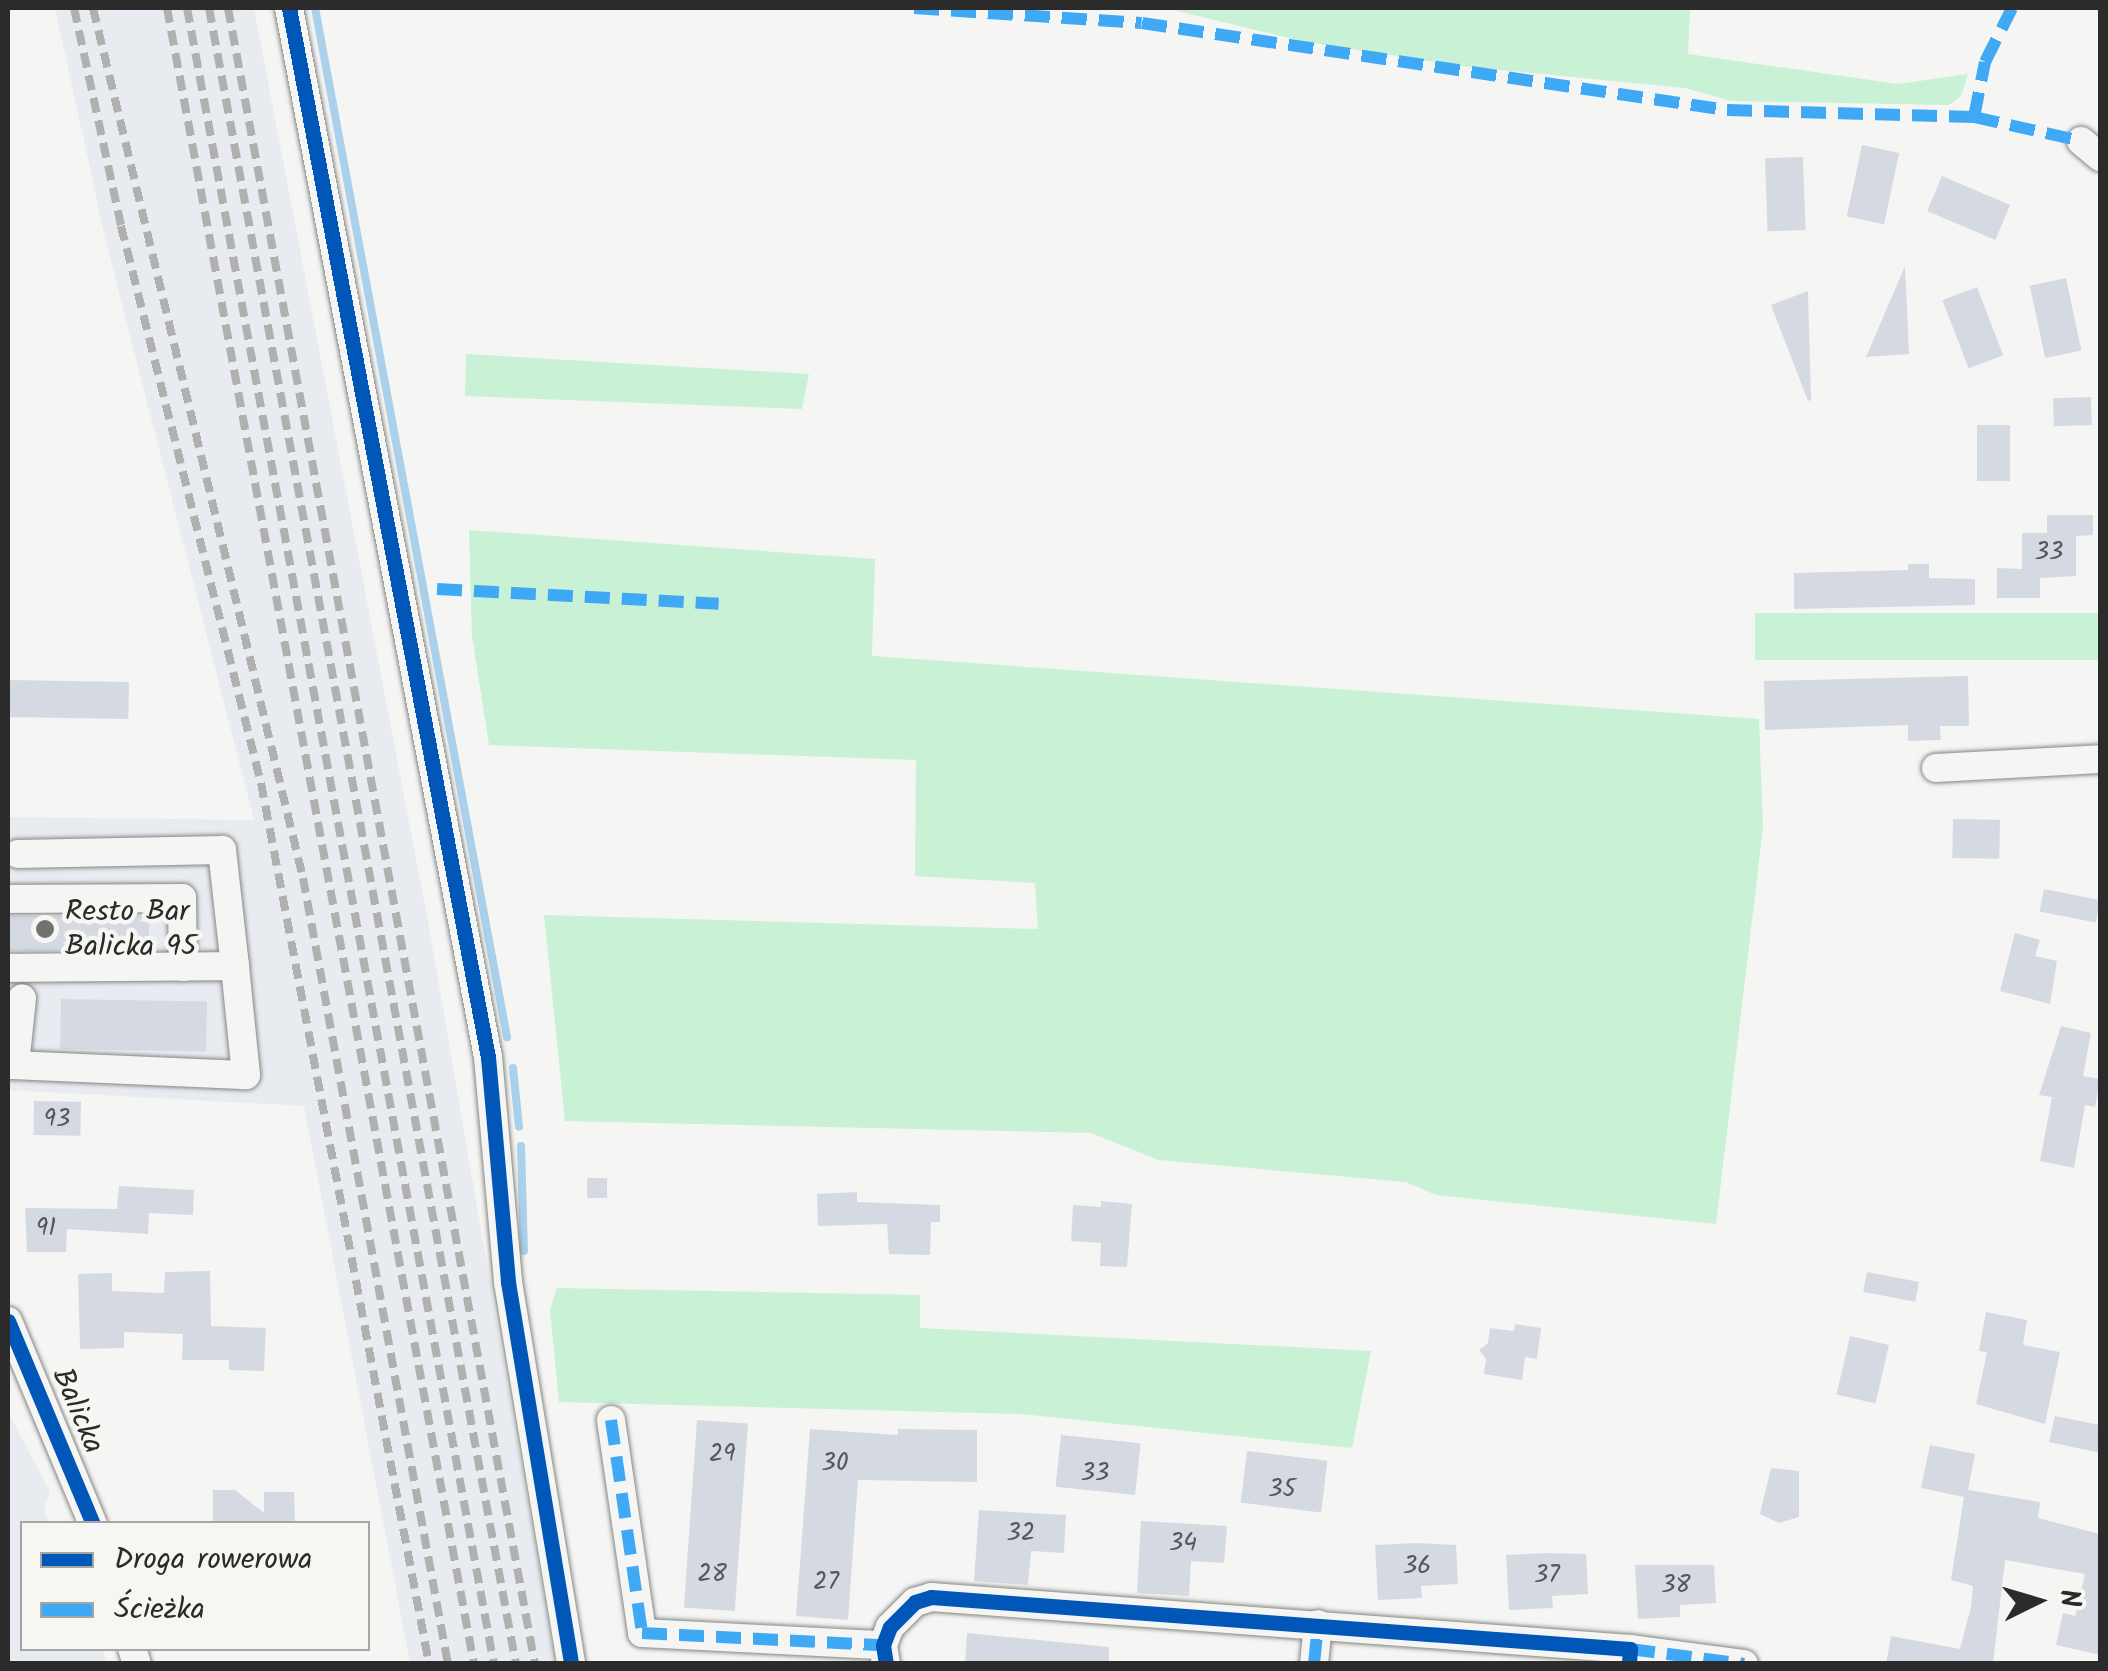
<!DOCTYPE html>
<meta charset="utf-8">
<style>
body{margin:0}
#map{position:relative;width:2108px;height:1671px;overflow:hidden;background:#f5f5f3;font-family:Kalam,sans-serif}
div>[style]{position:absolute}
.built>*{inset:0;background:#e8ecf1}
.green>*{inset:0;background:#c8f1d5;transform-origin:0 0}
.stream>*{height:8px;margin:-4px;padding:0 4px;transform-origin:4px;border-radius:4px;background:#abd0ec}
.building>*{inset:0;background:#d5dae2;transform-origin:0 0}
.roads{filter:drop-shadow(0 0 2px #868685) drop-shadow(0 0 2px #868685)}
.minor>*{height:28px;margin:-14px;padding:0 14px;transform-origin:14px;border-radius:14px;background:#f5f5f3}
.rail>*{height:8px;margin-top:-4px;transform-origin:0;background:repeating-linear-gradient(90deg,#b0b0af 0 15px,transparent 0 23px)}
.quiet>*{height:12px;margin-top:-6px;transform-origin:0;background:repeating-linear-gradient(90deg,#3fa9f5 0 25px,transparent 0 37px)}
.cycleway>*{height:15px;margin:-7.5px;padding:0 7.5px;transform-origin:7.5px;border-radius:7.5px;background:#0057b8}
.dots>*{width:28px;height:28px;translate:-50% -50%;box-sizing:border-box;border:5px solid #f6f6f2;border-radius:50%}
span{translate:-50% -50%;white-space:nowrap;text-align:center;line-height:1.15;-webkit-text-stroke:9px #f6f6f2;paint-order:stroke}
.number-label{font-size:25px;color:#565759}
.number-label span{-webkit-text-stroke-width:0}
.poi-label{font-size:30px;color:#2b2b2b}
.left{translate:0 -50%;text-align:left}
.street-label{font-size:30px;color:#2b2b2b}
.frame{position:absolute;inset:0;border:10px solid #2b2b2b;pointer-events:none}
.legend{position:absolute;left:20px;top:1521px;width:350px;height:130px;box-sizing:border-box;background:#f6f6f2;border:2px solid #a5a5a2;margin:0;padding:12px 18px;list-style:none;font-size:30px;color:#2b2b2b}
.legend li{display:flex;align-items:center;gap:20px;height:50px}
.legend b{width:50px;border:2px solid #a5a5a2}
.north{position:absolute;left:1988px;top:1551px;width:100px;height:100px;-webkit-text-stroke:8px #f6f6f2;paint-order:stroke;rotate:85deg;font-size:28px;font-weight:700;line-height:40px;text-align:center;color:#2b2b2b}
.north::after{content:'';display:block;margin:auto;width:35px;height:45px;background:#2b2b2b;clip-path:polygon(50% 0,100% 100%,50% 72%,0 100%)}
</style>
<div id="map">
<div class="built">
<div style="clip-path:polygon(55px 8px,254px 8px,430px 932px,555px 1663px,410px 1663px,304px 1106px,8px 1090px,8px 817px,254px 820px,106px 242px)"></div>
<div style="clip-path:polygon(8px 1412px,50px 1492px,44px 1510px,49px 1523px,22px 1524px,22px 1648px,103px 1649px,107px 1663px,8px 1663px)"></div>
</div>
<div class="green">
<div style="clip-path:polygon(1166px 8px,1690px 8px,1688px 54px,1898px 84px,1968px 74px,1961px 96px,1949px 105px,1731px 101px,1685px 88px,1460px 66px,1301px 41px)"></div>
<div style="clip-path:polygon(466px 354px,809px 374px,802px 409px,465px 396px)"></div>
<div style="clip-path:polygon(469px 530px,875px 559px,872px 656px,1759px 719px,1763px 828px,1716px 1224px,1436px 1195px,1406px 1182px,1159px 1160px,1091px 1133px,565px 1121px,544px 915px,1038px 929px,1035px 883px,915px 876px,916px 760px,489px 745px,472px 636px)"></div>
<div style="left:2100px;top:613px;width:47px;height:345px;rotate:90deg"></div>
<div style="clip-path:polygon(557px 1288px,920px 1295px,920px 1328px,1371px 1351px,1352px 1448px,1021px 1414px,559px 1402px,550px 1310px)"></div>
</div>
<div class="stream">
<div style="left:315px;top:8px;width:1047px;rotate:79.43deg"></div>
<div style="left:513px;top:1068px;width:59px;rotate:84.2deg"></div>
<div style="left:521px;top:1146px;width:105px;rotate:88.4deg"></div>
</div>
<div class="building">
<div style="left:1862px;top:145px;width:38px;height:73px;rotate:12deg"></div>
<div style="left:1803px;top:157px;width:73px;height:38px;rotate:88deg"></div>
<div style="left:1942px;top:176px;width:74px;height:38px;rotate:23deg"></div>
<div style="clip-path:polygon(1905px 266px,1909px 354px,1866px 357px)"></div>
<div style="left:2066px;top:278px;width:74px;height:37px;rotate:78deg"></div>
<div style="left:1977px;top:287px;width:73px;height:37px;rotate:69deg"></div>
<div style="clip-path:polygon(1808px 291px,1811px 400px,1808px 401px,1771px 305px)"></div>
<div style="left:2091px;top:397px;width:28px;height:38px;rotate:88deg"></div>
<div style="left:1977px;top:425px;width:33px;height:56px"></div>
<div style="clip-path:polygon(2047px 515px,2093px 515px,2093px 535px,2076px 536px,2076px 576px,2040px 578px,2040px 598px,1997px 598px,1997px 568px,2022px 569px,2022px 533px,2047px 533px)"></div>
<div style="clip-path:polygon(1908px 564px,1929px 564px,1929px 578px,1975px 579px,1975px 605px,1794px 609px,1794px 573px,1908px 570px)"></div>
<div style="clip-path:polygon(1968px 676px,1969px 726px,1940px 726px,1941px 740px,1908px 741px,1908px 725px,1765px 730px,1764px 681px)"></div>
<div style="left:8px;top:680px;width:121px;height:37px;rotate:1deg"></div>
<div style="left:1953px;top:819px;width:47px;height:39px;rotate:1deg"></div>
<div style="left:2044px;top:889px;width:57px;height:23px;rotate:11deg"></div>
<div style="left:8px;top:916px;width:141px;height:35px"></div>
<div style="clip-path:polygon(2015px 933px,2040px 940px,2035px 956px,2057px 961px,2050px 1004px,2000px 991px)"></div>
<div style="left:61px;top:999px;width:146px;height:50px;rotate:1deg"></div>
<div style="clip-path:polygon(2061px 1026px,2091px 1033px,2083px 1076px,2100px 1079px,2095px 1107px,2085px 1105px,2074px 1168px,2040px 1161px,2052px 1097px,2039px 1095px)"></div>
<div style="left:34px;top:1101px;width:47px;height:34px;rotate:1deg"></div>
<div style="left:587px;top:1178px;width:20px;height:20px"></div>
<div style="clip-path:polygon(119px 1186px,194px 1190px,193px 1215px,149px 1213px,148px 1234px,67px 1229px,66px 1252px,27px 1252px,25px 1208px,117px 1209px)"></div>
<div style="clip-path:polygon(857px 1192px,857px 1202px,940px 1205px,940px 1222px,931px 1222px,930px 1255px,889px 1254px,887px 1224px,818px 1226px,817px 1194px)"></div>
<div style="clip-path:polygon(1101px 1201px,1132px 1204px,1127px 1267px,1100px 1266px,1101px 1243px,1071px 1241px,1073px 1205px,1101px 1207px)"></div>
<div style="clip-path:polygon(210px 1271px,211px 1326px,266px 1328px,264px 1371px,229px 1370px,229px 1360px,182px 1360px,183px 1334px,124px 1332px,124px 1348px,80px 1349px,78px 1274px,112px 1273px,112px 1291px,164px 1293px,165px 1272px)"></div>
<div style="left:1867px;top:1272px;width:53px;height:20px;rotate:11deg"></div>
<div style="clip-path:polygon(1986px 1312px,2027px 1320px,2023px 1345px,2060px 1352px,2045px 1424px,1976px 1404px,1987px 1352px,1979px 1351px)"></div>
<div style="clip-path:polygon(1515px 1324px,1541px 1328px,1537px 1359px,1525px 1357px,1522px 1380px,1484px 1374px,1486px 1359px,1479px 1350px,1488px 1343px,1490px 1328px,1514px 1331px)"></div>
<div style="left:1850px;top:1336px;width:40px;height:60px;rotate:13deg"></div>
<div style="clip-path:polygon(2055px 1416px,2100px 1425px,2100px 1453px,2049px 1442px)"></div>
<div style="left:697px;top:1420px;width:51px;height:188px;rotate:4deg"></div>
<div style="clip-path:polygon(810px 1429px,898px 1435px,898px 1429px,977px 1430px,977px 1482px,858px 1480px,848px 1620px,796px 1616px)"></div>
<div style="left:1061px;top:1435px;width:80px;height:52px;rotate:6deg"></div>
<div style="clip-path:polygon(1930px 1445px,1975px 1454px,1968px 1490px,2040px 1502px,2038px 1518px,2100px 1534px,2100px 1655px,2056px 1645px,2063px 1613px,2075px 1616px,2085px 1574px,2005px 1560px,1993px 1664px,1886px 1664px,1891px 1636px,1960px 1649px,1971px 1607px,1973px 1586px,1951px 1580px,1964px 1497px,1921px 1488px)"></div>
<div style="left:1247px;top:1451px;width:81px;height:52px;rotate:7deg"></div>
<div style="clip-path:polygon(1771px 1468px,1799px 1471px,1799px 1517px,1779px 1523px,1760px 1514px)"></div>
<div style="clip-path:polygon(213px 1490px,235px 1490px,264px 1513px,264px 1492px,294px 1492px,295px 1524px,213px 1524px)"></div>
<div style="clip-path:polygon(979px 1510px,1066px 1515px,1064px 1553px,1031px 1551px,1028px 1585px,974px 1581px)"></div>
<div style="clip-path:polygon(1141px 1521px,1227px 1526px,1224px 1563px,1191px 1561px,1189px 1596px,1137px 1593px)"></div>
<div style="clip-path:polygon(1416px 1543px,1456px 1545px,1458px 1584px,1421px 1586px,1422px 1598px,1378px 1600px,1375px 1545px)"></div>
<div style="clip-path:polygon(1546px 1553px,1586px 1554px,1588px 1594px,1552px 1596px,1553px 1608px,1509px 1610px,1506px 1555px)"></div>
<div style="clip-path:polygon(1635px 1565px,1714px 1565px,1716px 1603px,1680px 1605px,1680px 1617px,1638px 1619px)"></div>
<div style="clip-path:polygon(967px 1633px,1109px 1647px,1109px 1664px,965px 1664px)"></div>
</div>
<div class="roads">
<div class="minor">
<div style="left:289px;top:8px;width:1068px;rotate:79.26deg"></div>
<div style="left:488px;top:1057px;width:226px;rotate:84.9deg"></div>
<div style="left:508px;top:1282px;width:387px;rotate:80.6deg"></div>
<div style="left:2081px;top:141px;width:25px;rotate:40deg"></div>
<div style="left:1936px;top:768px;width:164px;rotate:-3.1deg"></div>
<div style="left:8px;top:899px;width:174px;rotate:-0.3deg"></div>
<div style="left:182px;top:898px;width:69px;rotate:89.2deg"></div>
<div style="left:8px;top:968px;width:227px;rotate:-0.5deg"></div>
<div style="left:235px;top:966px;width:117px;rotate:-96.4deg"></div>
<div style="left:222px;top:850px;width:204px;rotate:178.9deg"></div>
<div style="left:8px;top:1065px;width:7px"></div>
<div style="left:15px;top:1065px;width:67px;rotate:-84deg"></div>
<div style="left:15px;top:1065px;width:231px;rotate:2.5deg"></div>
<div style="left:246px;top:1075px;width:110px;rotate:-95.8deg"></div>
<div style="left:8px;top:1321px;width:220px;rotate:67.3deg"></div>
<div style="left:611px;top:1420px;width:215px;rotate:81.7deg"></div>
<div style="left:642px;top:1633px;width:241px;rotate:2.9deg"></div>
<div style="left:132px;top:1648px;width:17px;rotate:73deg"></div>
<div style="left:1630px;top:1649px;width:115px;rotate:7.5deg"></div>
<div style="left:886px;top:1664px;width:19px;rotate:-99deg"></div>
<div style="left:883px;top:1645px;width:19px;rotate:-69deg"></div>
<div style="left:890px;top:1627px;width:35px;rotate:-45deg"></div>
<div style="left:915px;top:1602px;width:17px;rotate:-17deg"></div>
<div style="left:931px;top:1597px;width:701px;rotate:4.25deg"></div>
<div style="left:1630px;top:1649px;width:15px;rotate:94deg"></div>
<div style="left:1314px;top:1664px;width:40px;rotate:-84.3deg"></div>
</div>
</div>
<div class="rail">
<div style="left:74px;top:8px;width:223px;rotate:77.8deg"></div>
<div style="left:121px;top:226px;width:574px;rotate:75.89deg"></div>
<div style="left:261px;top:783px;width:897px;rotate:79.2deg"></div>
<div style="left:93px;top:8px;width:895px;rotate:76.43deg"></div>
<div style="left:303px;top:878px;width:799px;rotate:79.55deg"></div>
<div style="left:167px;top:8px;width:1684px;rotate:79.5deg"></div>
<div style="left:187px;top:8px;width:1684px;rotate:79.5deg"></div>
<div style="left:209px;top:8px;width:1684px;rotate:79.5deg"></div>
<div style="left:228px;top:8px;width:1684px;rotate:79.5deg"></div>
</div>
<div class="quiet">
<div style="left:914px;top:8px;width:228px;rotate:3.8deg"></div>
<div style="left:1142px;top:23px;width:591px;rotate:8.46deg"></div>
<div style="left:1727px;top:110px;width:247px;rotate:1.6deg"></div>
<div style="left:1974px;top:117px;width:110px;rotate:12.6deg"></div>
<div style="left:1974px;top:117px;width:56px;rotate:-78.7deg"></div>
<div style="left:1985px;top:62px;width:60px;rotate:-63.4deg"></div>
<div style="left:437px;top:589px;width:282px;rotate:3deg"></div>
<div style="left:611px;top:1420px;width:215px;rotate:81.7deg"></div>
<div style="left:642px;top:1633px;width:241px;rotate:2.9deg"></div>
<div style="left:1630px;top:1649px;width:115px;rotate:7.5deg"></div>
<div style="left:1314px;top:1664px;width:40px;rotate:-84.3deg"></div>
</div>
<div class="cycleway">
<div style="left:289px;top:8px;width:1068px;rotate:79.26deg"></div>
<div style="left:488px;top:1057px;width:226px;rotate:84.9deg"></div>
<div style="left:508px;top:1282px;width:387px;rotate:80.6deg"></div>
<div style="left:8px;top:1321px;width:220px;rotate:67.3deg"></div>
<div style="left:886px;top:1664px;width:19px;rotate:-99deg"></div>
<div style="left:883px;top:1645px;width:19px;rotate:-69deg"></div>
<div style="left:890px;top:1627px;width:35px;rotate:-45deg"></div>
<div style="left:915px;top:1602px;width:17px;rotate:-17deg"></div>
<div style="left:931px;top:1597px;width:701px;rotate:4.25deg"></div>
<div style="left:1630px;top:1649px;width:15px;rotate:94deg"></div>
</div>
<div class="dots">
<div style="left:45px;top:929px;background:#727271"></div>
</div>
<div class="number-label">
<span style="left:2049px;top:552px">33</span>
<span style="left:57px;top:1119px">93</span>
<span style="left:46px;top:1228px">91</span>
<span style="left:722px;top:1454px">29</span>
<span style="left:835px;top:1463px">30</span>
<span style="left:1095px;top:1473px">33</span>
<span style="left:1282px;top:1489px">35</span>
<span style="left:1021px;top:1533px">32</span>
<span style="left:1183px;top:1543px">34</span>
<span style="left:1417px;top:1566px">36</span>
<span style="left:712px;top:1574px">28</span>
<span style="left:1547px;top:1575px">37</span>
<span style="left:826px;top:1582px">27</span>
<span style="left:1676px;top:1585px">38</span>
</div>
<div class="poi-label">
<span class="left" style="left:65px;top:929px">Resto Bar<br>Balicka 95</span>
</div>
<div class="street-label">
<span style="left:77px;top:1411px;rotate:67deg">Balicka</span>
</div>
<div class="frame"></div>
<ul class="legend">
<li><b style="height:12px;background:#0057b8"></b>Droga rowerowa</li>
<li><b style="height:12px;background:#3fa9f5"></b>Ścieżka</li>
</ul>
<div class="north">N</div>
</div>
